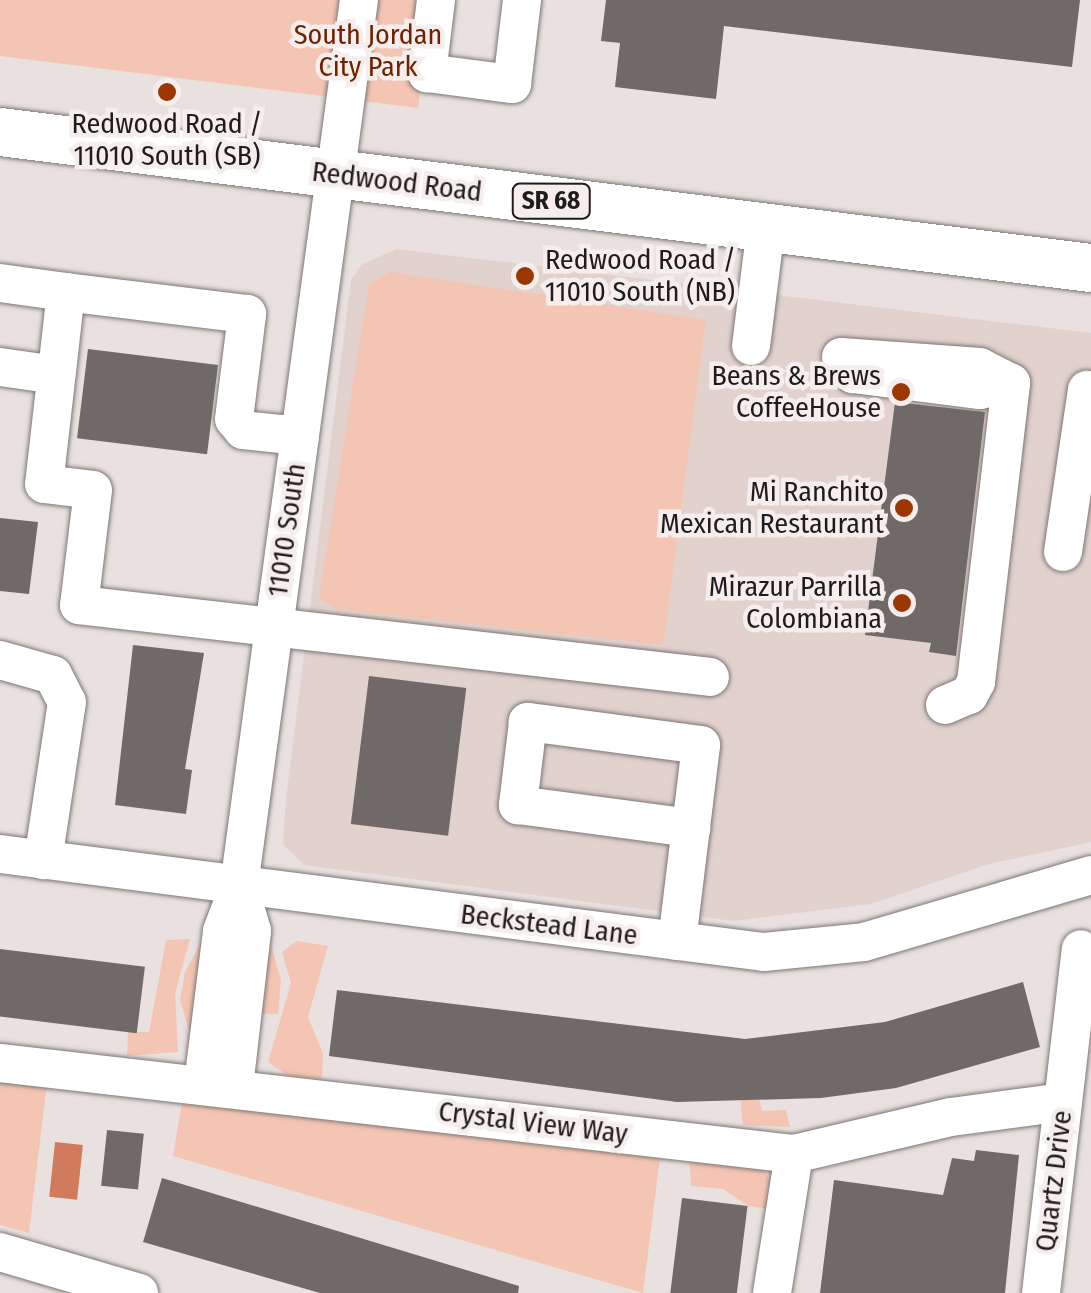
<!DOCTYPE html>
<style>
body{margin:0}
#map{position:relative;width:1091px;height:1293px;overflow:hidden;background:#e8e1df;font-family:"Fira Sans Condensed",sans-serif}
div>[style]{position:absolute}
.built>*{inset:0;background:#e1d2cd}
.green>*{inset:0;background:#f5c5b3}
.water>*{inset:0;background:#d07c5c;transform-origin:0 0}
.building>*{inset:0;background:#6f6967;transform-origin:0 0}
.roads{filter:drop-shadow(0 0 2px #7d7775) drop-shadow(0 0 2px #7d7775)}
.minor>*{height:38px;margin:-19px;padding:0 19px;transform-origin:19px;border-radius:19px;background:#fff}
.major>*{height:48px;margin:-24px;padding:0 24px;transform-origin:24px;border-radius:24px;background:#fff}
.dots>*{width:28px;height:28px;translate:-50% -50%;box-sizing:border-box;border:5px solid #f5eeec;border-radius:50%}
span{translate:-50% -50%;white-space:nowrap;text-align:center;line-height:1.15;-webkit-text-stroke:9px #f5eeec;paint-order:stroke}
.shield-label span{padding:2px 8px;background:#f5eeec;border:2px solid;border-radius:8px;-webkit-text-stroke-width:0}
.shield-label{font-size:25px;color:#1f1d1c;font-weight:700}
.park-label{font-size:28px;color:#6e2200}
.poi-label{font-size:28px;color:#1f1d1c}
.left{translate:0 -50%;text-align:left}
.right{translate:-100% -50%;text-align:right}
.street-label{font-size:28px;color:#1f1d1c}
</style>
<div id="map">
<div class="built">
<div style="clip-path:polygon(396px 249px,1091px 333px,1091px 842px,989px 864px,871px 904px,734px 921px,304px 865px,283px 844px,286px 799px,351px 280px,361px 265px)"></div>
</div>
<div class="green">
<div style="clip-path:polygon(0 0,432px 0,418px 108px,0 56px)"></div>
<div style="clip-path:polygon(391px 272px,706px 320px,663px 645px,336px 609px,319px 598px,369px 284px)"></div>
<div style="clip-path:polygon(205px 936px,193px 1044px,180px 1000px,185px 972px)"></div>
<div style="clip-path:polygon(190px 939px,175px 993px,178px 1052px,127px 1056px,128px 1032px,149px 1032px,166px 940px)"></div>
<div style="clip-path:polygon(297px 941px,328px 946px,308px 1017px,323px 1054px,322px 1079px,289px 1076px,268px 1062px,291px 983px,282px 952px)"></div>
<div style="clip-path:polygon(271px 945px,281px 980px,278px 1014px,258px 1014px)"></div>
<div style="clip-path:polygon(0 1077px,47px 1083px,29px 1233px,0 1225px)"></div>
<div style="clip-path:polygon(755px 1081px,762px 1111px,786px 1110px,790px 1127px,743px 1125px,739px 1083px)"></div>
<div style="clip-path:polygon(182px 1102px,660px 1158px,643px 1293px,173px 1156px)"></div>
<div style="clip-path:polygon(689px 1157px,757px 1163px,773px 1182px,773px 1209px,748px 1206px,723px 1189px,691px 1186px)"></div>
</div>
<div class="water">
<div style="left:55px;top:1142px;width:28px;height:55px;rotate:6deg"></div>
</div>
<div class="building">
<div style="clip-path:polygon(606px 0,1080px 0,1072px 67px,724px 26px,716px 99px,615px 87px,620px 43px,601px 41px)"></div>
<div style="left:88px;top:349px;width:131px;height:90px;rotate:7deg"></div>
<div style="clip-path:polygon(895px 402px,985px 412px,956px 656px,929px 652px,931px 643px,865px 635px)"></div>
<div style="clip-path:polygon(0 518px,38px 522px,29px 594px,0 591px)"></div>
<div style="clip-path:polygon(133px 645px,204px 653px,185px 769px,192px 770px,186px 814px,115px 805px)"></div>
<div style="left:369px;top:676px;width:98px;height:149px;rotate:7deg"></div>
<div style="left:0;top:949px;width:146px;height:67px;rotate:7deg"></div>
<div style="clip-path:polygon(1023px 982px,1040px 1047px,896px 1088px,821px 1098px,677px 1102px,329px 1056px,337px 990px,745px 1039px,885px 1022px)"></div>
<div style="left:107px;top:1130px;width:37px;height:56px;rotate:6deg"></div>
<div style="clip-path:polygon(976px 1150px,1019px 1155px,1005px 1293px,820px 1293px,834px 1180px,943px 1195px,952px 1158px,974px 1161px)"></div>
<div style="clip-path:polygon(162px 1178px,519px 1286px,518px 1293px,320px 1293px,143px 1242px)"></div>
<div style="left:682px;top:1198px;width:66px;height:96px;rotate:7deg"></div>
</div>
<div class="roads">
<div class="minor">
<div style="left:436px;top:0;width:74px;rotate:97deg"></div>
<div style="left:427px;top:73px;width:86px;rotate:7.4deg"></div>
<div style="left:512px;top:84px;width:85px;rotate:-83.2deg"></div>
<div style="left:0;top:283px;width:67px;rotate:7.8deg"></div>
<div style="left:751px;top:346px;width:120px;rotate:-82.8deg"></div>
<div style="left:0;top:367px;width:57px;rotate:8.1deg"></div>
<div style="left:300px;top:436px;width:57px;rotate:-174deg"></div>
<div style="left:243px;top:430px;width:14px;rotate:-129deg"></div>
<div style="left:234px;top:419px;width:106px;rotate:-82.9deg"></div>
<div style="left:247px;top:314px;width:182px;rotate:-173.1deg"></div>
<div style="left:66px;top:292px;width:193px;rotate:96.5deg"></div>
<div style="left:44px;top:484px;width:49px;rotate:7deg"></div>
<div style="left:93px;top:490px;width:116px;rotate:96.9deg"></div>
<div style="left:79px;top:605px;width:635px;rotate:6.51deg"></div>
<div style="left:1063px;top:552px;width:164px;rotate:-81.6deg"></div>
<div style="left:0;top:660px;width:55px;rotate:15.8deg"></div>
<div style="left:53px;top:675px;width:30px;rotate:63deg"></div>
<div style="left:67px;top:702px;width:160px;rotate:98.6deg"></div>
<div style="left:945px;top:705px;width:26px;rotate:-23deg"></div>
<div style="left:969px;top:695px;width:15px;rotate:-62deg"></div>
<div style="left:976px;top:682px;width:301px;rotate:-83.3deg"></div>
<div style="left:1011px;top:383px;width:35px;rotate:-153deg"></div>
<div style="left:980px;top:367px;width:139px;rotate:-175.9deg"></div>
<div style="left:841px;top:357px;width:21px;rotate:55deg"></div>
<div style="left:853px;top:374px;width:128px;rotate:7.2deg"></div>
<div style="left:980px;top:390px;width:32px;rotate:-13deg"></div>
<div style="left:0;top:854px;width:770px;rotate:7.31deg"></div>
<div style="left:764px;top:952px;width:100px;rotate:-5.7deg"></div>
<div style="left:864px;top:942px;width:237px;rotate:-16.4deg"></div>
<div style="left:677px;top:941px;width:197px;rotate:-83deg"></div>
<div style="left:701px;top:745px;width:175px;rotate:-172.4deg"></div>
<div style="left:528px;top:722px;width:84px;rotate:96.9deg"></div>
<div style="left:518px;top:805px;width:175px;rotate:7.6deg"></div>
<div style="left:0;top:1063px;width:799px;rotate:6.54deg"></div>
<div style="left:794px;top:1154px;width:161px;rotate:-13.3deg"></div>
<div style="left:951px;top:1117px;width:113px;rotate:-7.6deg"></div>
<div style="left:203px;top:1084px;width:154px;rotate:-82.9deg"></div>
<div style="left:222px;top:931px;width:48px;rotate:-69.3deg"></div>
<div style="left:239px;top:886px;width:894px;rotate:-82.29deg"></div>
<div style="left:234px;top:1087px;width:157px;rotate:-83.4deg"></div>
<div style="left:252px;top:931px;width:47px;rotate:-106.1deg"></div>
<div style="left:0;top:1252px;width:145px;rotate:16.4deg"></div>
<div style="left:772px;top:1293px;width:141px;rotate:-81deg"></div>
<div style="left:1041px;top:1293px;width:346px;rotate:-83.4deg"></div>
</div>
<div class="major">
<div style="left:0;top:132px;width:1099px;rotate:7.11deg"></div>
</div>
</div>
<div class="dots">
<div style="left:167px;top:92px;background:#9b3703"></div>
<div style="left:525px;top:276px;background:#9b3703"></div>
<div style="left:901px;top:392px;background:#9b3703"></div>
<div style="left:904px;top:508px;background:#9b3703"></div>
<div style="left:902px;top:603px;background:#9b3703"></div>
</div>
<div class="shield-label">
<span style="left:551px;top:201px">SR 68</span>
</div>
<div class="park-label">
<span style="left:368px;top:51px">South Jordan<br>City Park</span>
</div>
<div class="poi-label">
<span style="left:167px;top:140px">Redwood Road /<br>11010 South (SB)</span>
<span class="left" style="left:545px;top:276px">Redwood Road /<br>11010 South (NB)</span>
<span class="right" style="left:881px;top:392px">Beans &amp; Brews<br>CoffeeHouse</span>
<span class="right" style="left:884px;top:508px">Mi Ranchito<br>Mexican Restaurant</span>
<span class="right" style="left:882px;top:603px">Mirazur Parrilla<br>Colombiana</span>
</div>
<div class="street-label">
<span style="left:397px;top:182px;rotate:7deg">Redwood Road</span>
<span style="left:287px;top:530px;rotate:-82deg">11010 South</span>
<span style="left:549px;top:925px;rotate:7deg">Beckstead Lane</span>
<span style="left:533px;top:1123px;rotate:7deg">Crystal View Way</span>
<span style="left:1054px;top:1181px;rotate:-83deg">Quartz Drive</span>
</div>
</div>
